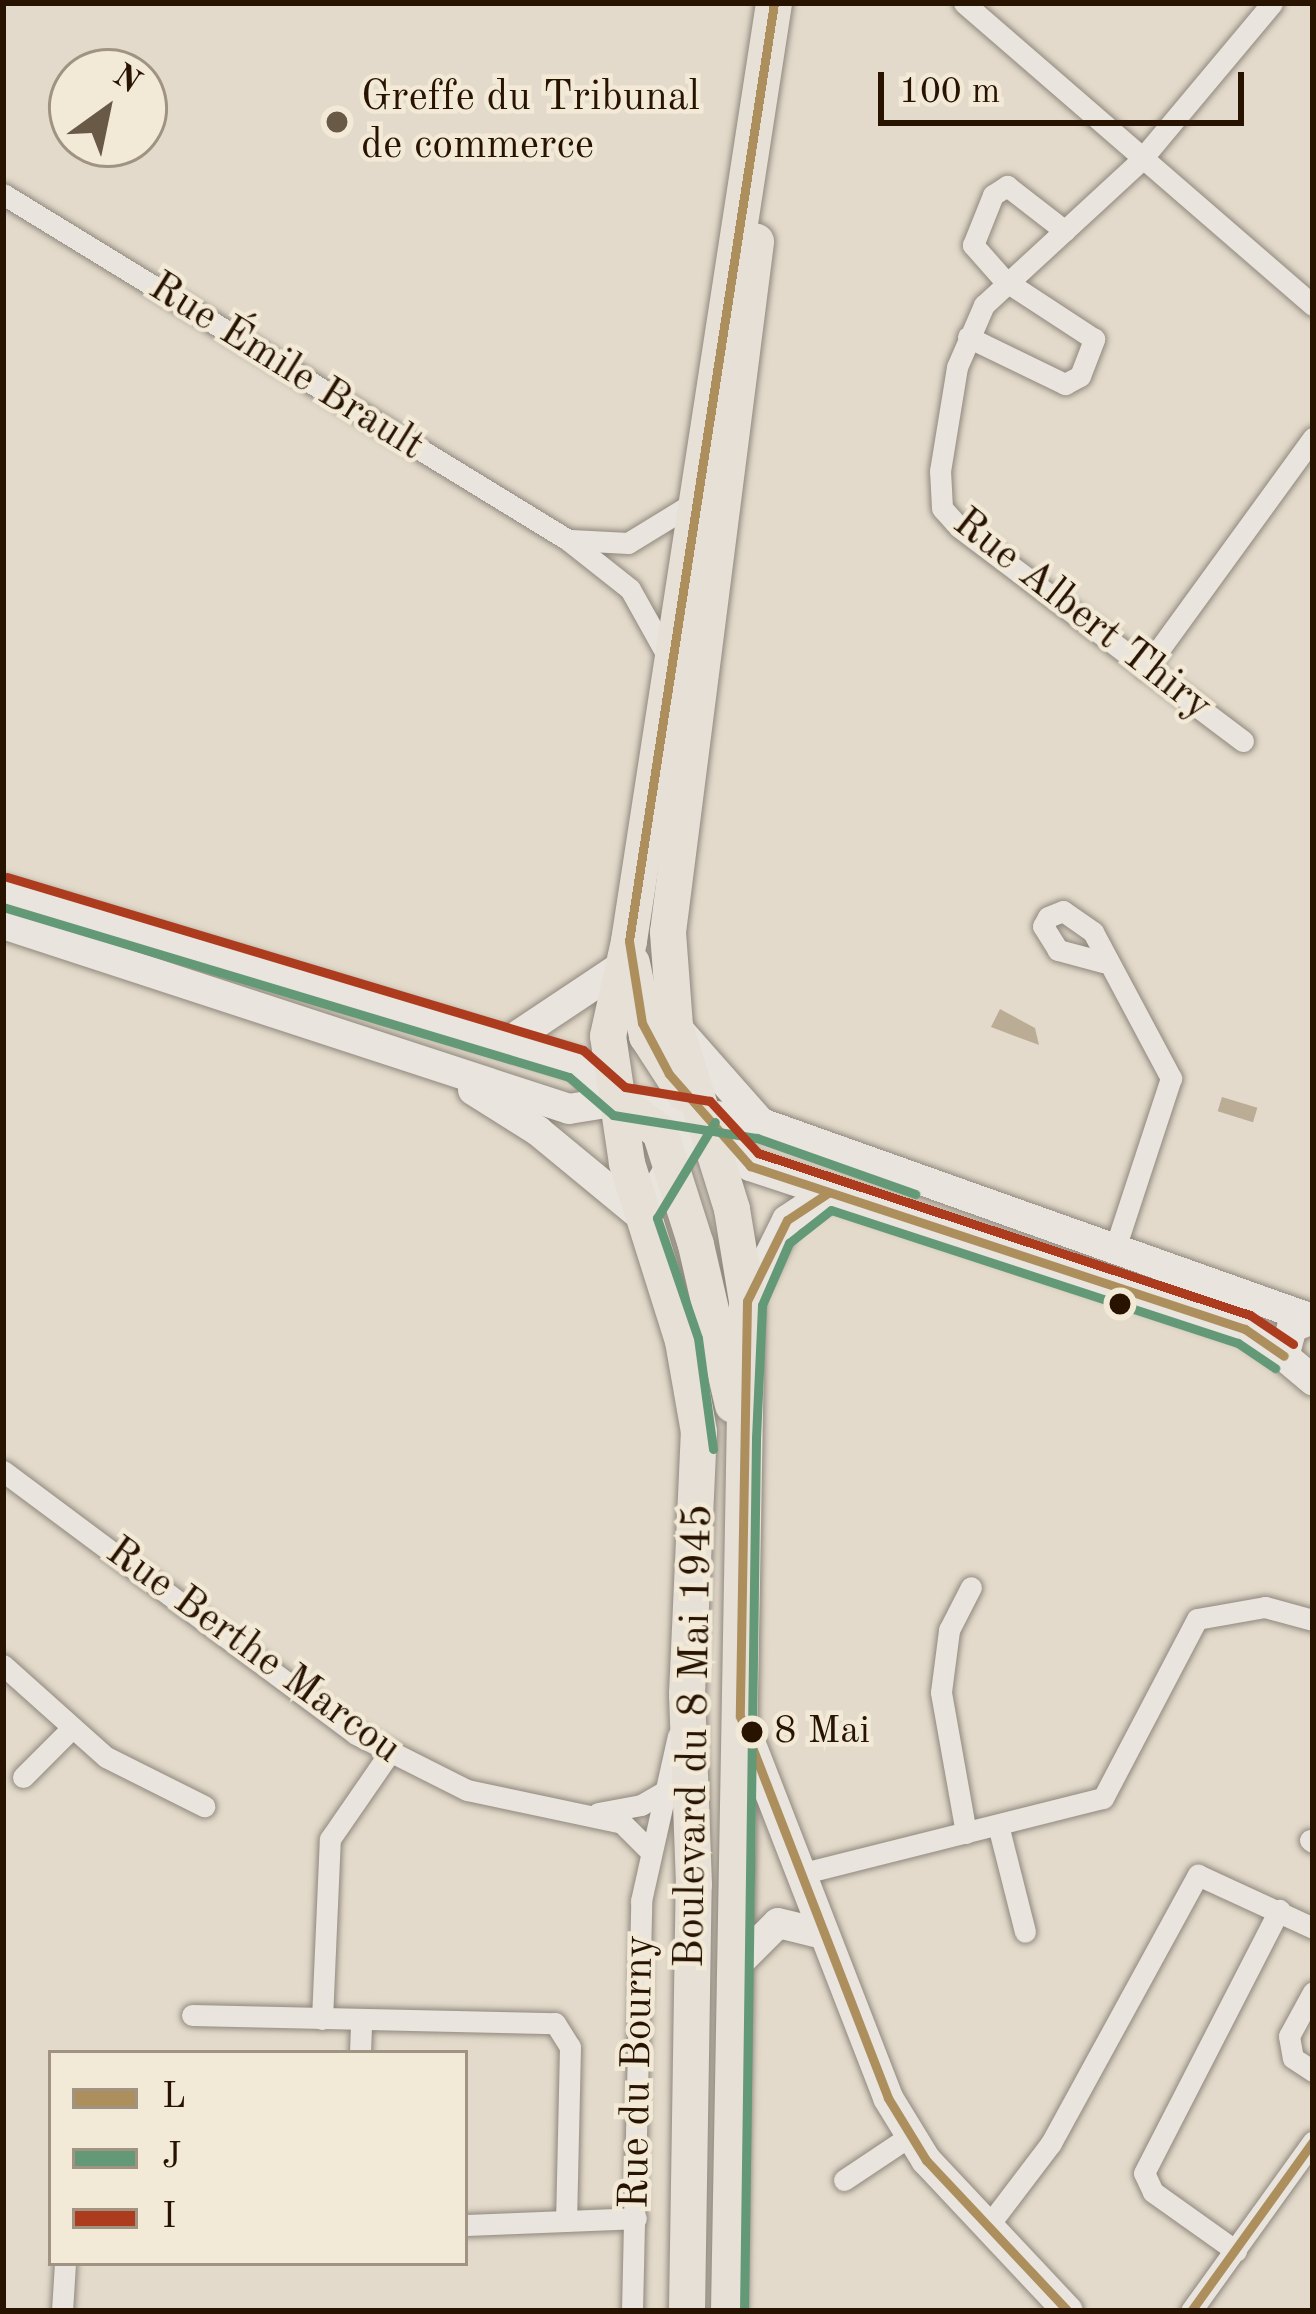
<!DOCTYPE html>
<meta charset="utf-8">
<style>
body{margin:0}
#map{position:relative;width:1316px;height:2314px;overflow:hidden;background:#e3dacb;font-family:"Old Standard TT",serif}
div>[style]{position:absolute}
.water>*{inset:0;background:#bbac96;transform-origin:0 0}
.roads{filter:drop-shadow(0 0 3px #8f887d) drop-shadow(0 0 3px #8f887d)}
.street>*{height:21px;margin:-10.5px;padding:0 10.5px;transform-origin:10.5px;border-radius:10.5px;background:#e9e4dd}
.secondary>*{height:30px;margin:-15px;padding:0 15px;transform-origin:15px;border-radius:15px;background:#e9e4dd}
.primary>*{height:36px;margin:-18px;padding:0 18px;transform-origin:18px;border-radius:18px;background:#e6e0d7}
.bus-1>*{height:9px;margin:-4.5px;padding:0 4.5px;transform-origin:4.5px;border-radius:4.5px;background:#ac8f5c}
.bus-2>*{height:9px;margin:-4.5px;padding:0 4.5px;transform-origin:4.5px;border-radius:4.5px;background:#639977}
.bus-3>*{height:9px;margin:-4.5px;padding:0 4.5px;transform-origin:4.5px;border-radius:4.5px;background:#ad3c1e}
.dots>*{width:33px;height:33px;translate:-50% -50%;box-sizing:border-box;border:6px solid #f3e9d7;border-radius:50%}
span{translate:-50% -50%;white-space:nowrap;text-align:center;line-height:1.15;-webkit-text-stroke:9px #f3e9d7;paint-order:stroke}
.bus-label{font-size:39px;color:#271300}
.left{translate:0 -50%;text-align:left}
.poi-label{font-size:42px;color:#271300}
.street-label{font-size:42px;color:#271300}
.frame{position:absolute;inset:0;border:6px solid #271300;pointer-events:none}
.legend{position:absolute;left:48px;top:2050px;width:420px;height:216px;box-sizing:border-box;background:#f3e9d7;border:3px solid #a19381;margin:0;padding:15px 21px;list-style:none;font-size:36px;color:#271300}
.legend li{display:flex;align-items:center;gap:24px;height:60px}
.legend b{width:60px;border:3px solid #a19381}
.north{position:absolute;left:48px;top:48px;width:120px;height:120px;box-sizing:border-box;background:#f3e9d7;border:3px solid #a19381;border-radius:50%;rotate:33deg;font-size:33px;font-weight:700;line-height:48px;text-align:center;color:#271300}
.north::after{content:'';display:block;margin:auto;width:42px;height:54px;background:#695947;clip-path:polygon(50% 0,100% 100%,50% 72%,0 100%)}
.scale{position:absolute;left:878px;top:72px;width:366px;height:54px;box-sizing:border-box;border:6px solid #271300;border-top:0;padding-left:15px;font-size:36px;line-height:42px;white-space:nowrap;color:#271300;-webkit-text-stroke:9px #f3e9d7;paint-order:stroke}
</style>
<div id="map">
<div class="water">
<div style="clip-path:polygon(1000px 1009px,1035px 1028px,1039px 1045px,991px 1027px)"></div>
<div style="left:1222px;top:1097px;width:37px;height:15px;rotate:17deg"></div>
</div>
<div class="roads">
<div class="street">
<div style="left:964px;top:3px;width:462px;rotate:40.9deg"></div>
<div style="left:3px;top:194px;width:663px;rotate:31.48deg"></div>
<div style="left:568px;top:540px;width:79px;rotate:38.3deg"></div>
<div style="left:630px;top:589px;width:78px;rotate:60.8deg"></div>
<div style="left:968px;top:337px;width:108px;rotate:25.9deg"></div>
<div style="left:1065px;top:384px;width:17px;rotate:-28deg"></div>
<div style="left:1080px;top:376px;width:40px;rotate:-69deg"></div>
<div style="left:1094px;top:339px;width:108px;rotate:-146.8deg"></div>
<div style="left:1004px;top:280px;width:47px;rotate:-131.5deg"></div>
<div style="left:973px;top:245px;width:54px;rotate:-68.2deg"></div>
<div style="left:993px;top:195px;width:17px;rotate:-33deg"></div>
<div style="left:1007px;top:186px;width:73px;rotate:37.8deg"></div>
<div style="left:571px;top:540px;width:57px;rotate:3deg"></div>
<div style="left:628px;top:543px;width:79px;rotate:-31.5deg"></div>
<div style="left:1145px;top:669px;width:286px;rotate:-54deg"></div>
<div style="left:1243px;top:741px;width:356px;rotate:-143deg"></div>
<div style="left:959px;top:527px;width:25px;rotate:-132deg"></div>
<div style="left:942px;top:508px;width:37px;rotate:-93deg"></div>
<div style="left:940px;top:471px;width:105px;rotate:-80.7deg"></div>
<div style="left:957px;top:367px;width:68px;rotate:-66.5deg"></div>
<div style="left:984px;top:305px;width:212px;rotate:-42.7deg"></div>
<div style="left:1140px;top:161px;width:206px;rotate:-50.1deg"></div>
<div style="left:1103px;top:962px;width:47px;rotate:-165.1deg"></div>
<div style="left:1058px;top:950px;width:28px;rotate:-122deg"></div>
<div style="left:1043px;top:926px;width:10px;rotate:-61deg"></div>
<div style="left:1048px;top:917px;width:16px;rotate:-22deg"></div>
<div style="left:1063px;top:911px;width:37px;rotate:35deg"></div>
<div style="left:1093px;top:932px;width:166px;rotate:61.9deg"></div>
<div style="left:1171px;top:1078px;width:182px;rotate:108.2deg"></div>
<div style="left:3px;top:1471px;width:440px;rotate:36.7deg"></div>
<div style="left:356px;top:1734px;width:124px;rotate:26.8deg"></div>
<div style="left:467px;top:1790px;width:158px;rotate:12deg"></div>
<div style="left:622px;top:1823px;width:41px;rotate:45deg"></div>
<div style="left:3px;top:1665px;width:138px;rotate:41.8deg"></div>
<div style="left:106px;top:1757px;width:110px;rotate:26.6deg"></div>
<div style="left:23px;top:1777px;width:68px;rotate:-45deg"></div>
<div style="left:598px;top:1813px;width:44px;rotate:-10.5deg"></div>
<div style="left:641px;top:1805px;width:28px;rotate:-30deg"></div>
<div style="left:998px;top:1825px;width:110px;rotate:75.8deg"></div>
<div style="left:966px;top:1833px;width:143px;rotate:-100.1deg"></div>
<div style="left:941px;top:1692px;width:63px;rotate:-82.6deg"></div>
<div style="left:949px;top:1630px;width:48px;rotate:-62.9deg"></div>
<div style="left:1310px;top:1840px;width:4px;rotate:34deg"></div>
<div style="left:800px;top:1874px;width:312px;rotate:-14.1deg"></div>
<div style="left:1103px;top:1798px;width:202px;rotate:-62.3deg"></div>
<div style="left:1197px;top:1619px;width:69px;rotate:-10deg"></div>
<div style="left:1265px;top:1607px;width:50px;rotate:15.2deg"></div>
<div style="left:1313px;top:1992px;width:50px;rotate:118.6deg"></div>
<div style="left:1289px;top:2036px;width:22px;rotate:80deg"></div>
<div style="left:1293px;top:2058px;width:24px;rotate:33deg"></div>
<div style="left:192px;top:2015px;width:363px;rotate:1.3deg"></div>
<div style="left:555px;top:2023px;width:28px;rotate:58deg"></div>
<div style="left:570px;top:2047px;width:174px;rotate:91.3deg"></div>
<div style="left:322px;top:2019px;width:180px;rotate:-87.5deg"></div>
<div style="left:330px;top:1839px;width:106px;rotate:-55.4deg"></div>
<div style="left:360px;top:2053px;width:34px;rotate:-88deg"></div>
<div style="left:844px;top:2180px;width:79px;rotate:-33.7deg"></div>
<div style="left:465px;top:2225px;width:171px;rotate:-2.3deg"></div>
<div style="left:988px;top:2226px;width:104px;rotate:-52.8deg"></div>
<div style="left:1051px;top:2143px;width:306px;rotate:-61.3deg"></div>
<div style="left:1198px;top:1875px;width:127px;rotate:24.7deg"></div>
<div style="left:1236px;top:2251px;width:102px;rotate:-144.6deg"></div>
<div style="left:1153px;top:2192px;width:21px;rotate:-115deg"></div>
<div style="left:1144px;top:2173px;width:296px;rotate:-62.8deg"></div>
<div style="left:62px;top:2311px;width:48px;rotate:-86.4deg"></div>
<div style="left:632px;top:2311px;width:410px;rotate:-88.7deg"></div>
<div style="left:641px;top:1901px;width:169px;rotate:-77.4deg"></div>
<div style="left:1191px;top:2311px;width:209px;rotate:-54.3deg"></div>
</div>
<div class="secondary">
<div style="left:3px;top:891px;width:600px;rotate:16.77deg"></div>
<div style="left:577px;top:1064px;width:55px;rotate:42.1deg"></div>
<div style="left:3px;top:924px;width:595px;rotate:18.1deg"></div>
<div style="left:569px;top:1109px;width:50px;rotate:-9.3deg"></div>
<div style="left:618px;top:1101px;width:145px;rotate:8.7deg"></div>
<div style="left:761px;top:1123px;width:585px;rotate:19.58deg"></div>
<div style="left:677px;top:1028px;width:127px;rotate:48.5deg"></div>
<div style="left:508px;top:1042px;width:133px;rotate:-33.7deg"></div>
<div style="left:473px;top:1090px;width:77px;rotate:32.2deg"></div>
<div style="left:538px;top:1131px;width:134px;rotate:39.5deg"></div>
<div style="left:641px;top:1216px;width:119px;rotate:-59.1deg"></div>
<div style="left:706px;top:1118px;width:65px;rotate:47.5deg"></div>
<div style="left:750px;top:1166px;width:521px;rotate:18.23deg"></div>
<div style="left:1245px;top:1329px;width:47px;rotate:34.7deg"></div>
<div style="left:747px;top:1301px;width:90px;rotate:-63.7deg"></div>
<div style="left:787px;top:1220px;width:49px;rotate:-33.4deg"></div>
<div style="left:1313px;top:1319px;width:22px;rotate:159deg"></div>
<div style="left:1292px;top:1327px;width:30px;rotate:105deg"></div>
<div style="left:1284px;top:1356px;width:38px;rotate:40deg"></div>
<div style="left:742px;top:1721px;width:404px;rotate:68.8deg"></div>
<div style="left:888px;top:2098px;width:73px;rotate:58.5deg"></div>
<div style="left:926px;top:2160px;width:207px;rotate:46.8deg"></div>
<div style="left:734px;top:1967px;width:62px;rotate:-45deg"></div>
<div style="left:778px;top:1923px;width:46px;rotate:13.7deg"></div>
</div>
<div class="primary">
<div style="left:632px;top:963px;width:75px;rotate:78.4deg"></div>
<div style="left:647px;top:1036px;width:68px;rotate:57deg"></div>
<div style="left:618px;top:1101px;width:52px;rotate:36.4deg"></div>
<div style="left:660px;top:1132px;width:119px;rotate:72.3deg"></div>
<div style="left:696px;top:1245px;width:164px;rotate:77deg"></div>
<div style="left:687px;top:2311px;width:426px;rotate:-89.1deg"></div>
<div style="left:694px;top:1885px;width:191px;rotate:-92.1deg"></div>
<div style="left:687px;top:1694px;width:262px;rotate:-87.4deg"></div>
<div style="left:699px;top:1432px;width:92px;rotate:-100deg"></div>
<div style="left:683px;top:1341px;width:187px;rotate:-107.5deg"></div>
<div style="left:627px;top:1163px;width:128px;rotate:-98.5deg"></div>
<div style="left:608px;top:1036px;width:97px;rotate:-77.5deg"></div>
<div style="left:629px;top:941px;width:949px;rotate:-81.21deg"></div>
<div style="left:729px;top:2311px;width:1010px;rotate:-88.98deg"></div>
<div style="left:747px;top:1301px;width:93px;rotate:-99.3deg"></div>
<div style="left:732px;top:1209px;width:192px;rotate:-107.3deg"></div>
<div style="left:675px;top:1026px;width:94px;rotate:-94.3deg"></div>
<div style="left:668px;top:932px;width:696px;rotate:-82.73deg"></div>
</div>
</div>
<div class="bus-1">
<div style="left:774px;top:3px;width:949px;rotate:98.79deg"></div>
<div style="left:629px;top:941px;width:83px;rotate:81deg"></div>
<div style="left:642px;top:1023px;width:58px;rotate:62.1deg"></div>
<div style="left:669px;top:1074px;width:123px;rotate:48.6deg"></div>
<div style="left:750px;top:1166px;width:521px;rotate:18.23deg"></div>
<div style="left:1245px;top:1329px;width:47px;rotate:34.7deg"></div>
<div style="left:828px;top:1193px;width:49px;rotate:146.6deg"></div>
<div style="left:787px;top:1220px;width:90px;rotate:116.3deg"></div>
<div style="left:747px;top:1301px;width:415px;rotate:91deg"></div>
<div style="left:740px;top:1716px;width:410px;rotate:68.8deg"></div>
<div style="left:888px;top:2098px;width:73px;rotate:58.5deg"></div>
<div style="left:926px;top:2160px;width:207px;rotate:46.8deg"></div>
<div style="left:1191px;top:2311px;width:209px;rotate:-54.3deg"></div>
</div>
<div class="bus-2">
<div style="left:3px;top:907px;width:591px;rotate:16.72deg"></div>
<div style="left:569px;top:1077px;width:58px;rotate:40.8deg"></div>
<div style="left:613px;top:1115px;width:146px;rotate:9.1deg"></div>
<div style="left:757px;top:1138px;width:168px;rotate:19.5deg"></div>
<div style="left:713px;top:1449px;width:112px;rotate:-97.7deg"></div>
<div style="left:698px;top:1338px;width:127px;rotate:-108.9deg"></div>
<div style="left:657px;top:1218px;width:112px;rotate:-58.9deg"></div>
<div style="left:744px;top:2311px;width:873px;rotate:-89.21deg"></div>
<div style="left:756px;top:1438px;width:133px;rotate:-87.4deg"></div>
<div style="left:762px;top:1305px;width:68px;rotate:-66.5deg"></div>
<div style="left:789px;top:1243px;width:53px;rotate:-38.2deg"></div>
<div style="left:831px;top:1210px;width:428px;rotate:18.1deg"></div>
<div style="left:1238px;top:1343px;width:45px;rotate:34deg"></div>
</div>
<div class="bus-3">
<div style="left:7px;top:877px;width:601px;rotate:16.72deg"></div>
<div style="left:583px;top:1050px;width:56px;rotate:41.4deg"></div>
<div style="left:625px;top:1087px;width:86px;rotate:9.4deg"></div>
<div style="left:710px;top:1101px;width:71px;rotate:47.3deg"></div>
<div style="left:758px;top:1153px;width:518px;rotate:18.23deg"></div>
<div style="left:1250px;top:1315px;width:52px;rotate:34deg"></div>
</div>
<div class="dots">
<div style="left:337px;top:122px;background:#695947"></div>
<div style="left:1120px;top:1304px;background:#271300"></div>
<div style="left:752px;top:1732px;background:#271300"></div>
</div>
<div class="bus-label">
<span class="left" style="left:774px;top:1732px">8 Mai</span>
</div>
<div class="poi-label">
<span class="left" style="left:361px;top:122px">Greffe du Tribunal<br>de commerce</span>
</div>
<div class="street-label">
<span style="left:286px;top:367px;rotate:32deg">Rue Émile Brault</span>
<span style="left:1082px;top:615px;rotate:38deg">Rue Albert Thiry</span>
<span style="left:253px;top:1651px;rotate:36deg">Rue Berthe Marcou</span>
<span style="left:695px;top:1736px;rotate:-89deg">Boulevard du 8 Mai 1945</span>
<span style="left:638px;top:2072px;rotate:-89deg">Rue du Bourny</span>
</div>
<div class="frame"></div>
<ul class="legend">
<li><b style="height:15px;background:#ac8f5c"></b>L</li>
<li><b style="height:15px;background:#639977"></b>J</li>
<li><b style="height:15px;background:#ad3c1e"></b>I</li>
</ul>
<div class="north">N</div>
<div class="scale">100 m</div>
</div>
